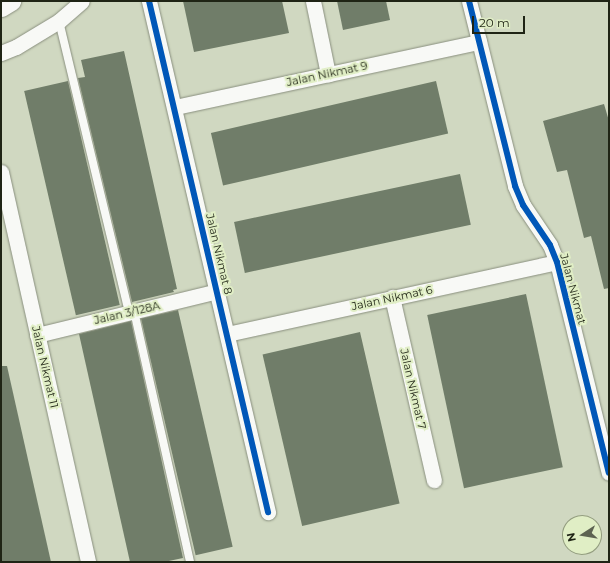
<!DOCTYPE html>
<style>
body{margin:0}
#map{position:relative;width:610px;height:563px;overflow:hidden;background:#d0d8c1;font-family:Montserrat,sans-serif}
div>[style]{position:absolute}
.building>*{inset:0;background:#707d69;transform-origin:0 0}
.roads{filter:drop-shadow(0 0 1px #898f7e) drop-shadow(0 0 1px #898f7e)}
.service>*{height:8px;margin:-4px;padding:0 4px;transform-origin:4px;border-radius:4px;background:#f8f9f6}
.minor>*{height:15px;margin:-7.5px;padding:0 7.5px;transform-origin:7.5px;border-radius:7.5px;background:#f8f9f6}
.tertiary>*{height:19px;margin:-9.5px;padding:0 9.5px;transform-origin:9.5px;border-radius:9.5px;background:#f8f9f6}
.cycleway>*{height:6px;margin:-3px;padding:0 3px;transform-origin:3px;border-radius:3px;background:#0057b8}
span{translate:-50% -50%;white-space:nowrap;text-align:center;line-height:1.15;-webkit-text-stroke:4px #e0eec5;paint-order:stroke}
.street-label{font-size:11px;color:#1f2415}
.frame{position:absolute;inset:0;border:2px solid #1f2415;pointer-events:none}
.north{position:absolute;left:562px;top:515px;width:40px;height:40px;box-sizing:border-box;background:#e0eec5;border:1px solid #939d7f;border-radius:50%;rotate:258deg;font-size:11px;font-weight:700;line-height:16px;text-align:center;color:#1f2415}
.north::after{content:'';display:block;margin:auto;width:14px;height:18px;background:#5d6351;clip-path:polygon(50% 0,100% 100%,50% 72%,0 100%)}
.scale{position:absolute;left:472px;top:16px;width:53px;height:18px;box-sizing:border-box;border:2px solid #1f2415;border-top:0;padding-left:5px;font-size:12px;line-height:14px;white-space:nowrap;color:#1f2415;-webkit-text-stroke:3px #e0eec5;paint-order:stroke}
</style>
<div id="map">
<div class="building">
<div style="clip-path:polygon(183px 1px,282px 1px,289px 33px,194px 52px)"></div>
<div style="clip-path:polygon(337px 1px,386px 1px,390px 20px,343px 30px)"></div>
<div style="clip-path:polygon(124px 51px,177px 289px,173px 290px,174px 292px,132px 302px,78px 78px,85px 77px,81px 60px)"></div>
<div style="left:68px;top:81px;width:230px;height:45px;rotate:77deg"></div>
<div style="left:436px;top:81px;width:54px;height:231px;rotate:77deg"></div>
<div style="clip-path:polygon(604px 104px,609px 121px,609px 288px,604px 289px,591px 236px,584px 238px,567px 170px,557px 172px,543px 121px)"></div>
<div style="left:460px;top:174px;width:52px;height:231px;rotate:78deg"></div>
<div style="left:526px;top:294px;width:177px;height:101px;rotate:78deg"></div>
<div style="left:178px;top:310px;width:243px;height:38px;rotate:77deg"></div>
<div style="clip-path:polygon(131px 321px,183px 558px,164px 562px,130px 562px,79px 334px)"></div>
<div style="left:360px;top:332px;width:176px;height:100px;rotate:77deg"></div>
<div style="clip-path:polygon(1px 366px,7px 366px,51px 562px,1px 562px)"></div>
</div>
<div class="roads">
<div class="service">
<div style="left:59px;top:21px;width:300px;rotate:76.5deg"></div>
<div style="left:134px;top:311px;width:257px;rotate:77.4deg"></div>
</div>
<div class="minor">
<div style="left:149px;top:1px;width:525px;rotate:76.89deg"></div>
<div style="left:313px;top:1px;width:75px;rotate:78.4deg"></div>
<div style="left:469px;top:1px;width:191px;rotate:76deg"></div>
<div style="left:515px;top:186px;width:21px;rotate:67deg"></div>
<div style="left:523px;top:205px;width:48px;rotate:56deg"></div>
<div style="left:550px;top:245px;width:18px;rotate:68deg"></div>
<div style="left:557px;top:262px;width:217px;rotate:76.2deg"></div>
<div style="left:1px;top:53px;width:16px;rotate:-22deg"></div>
<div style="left:16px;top:47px;width:50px;rotate:-31.2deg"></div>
<div style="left:59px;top:21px;width:30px;rotate:-41deg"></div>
<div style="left:175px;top:107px;width:311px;rotate:-12.1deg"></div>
<div style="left:1px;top:172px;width:400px;rotate:77.4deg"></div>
<div style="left:392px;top:297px;width:188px;rotate:77.1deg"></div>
<div style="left:227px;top:334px;width:338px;rotate:-12.3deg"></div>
<div style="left:37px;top:335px;width:185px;rotate:-13.7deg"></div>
</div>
<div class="tertiary">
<div style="left:1px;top:7px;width:12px;rotate:-31deg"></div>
</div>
</div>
<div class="cycleway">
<div style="left:149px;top:1px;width:525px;rotate:76.89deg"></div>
<div style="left:469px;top:1px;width:191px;rotate:76deg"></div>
<div style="left:515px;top:186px;width:21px;rotate:67deg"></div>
<div style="left:523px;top:205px;width:48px;rotate:56deg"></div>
<div style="left:550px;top:245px;width:18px;rotate:68deg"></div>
<div style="left:557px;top:262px;width:217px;rotate:76.2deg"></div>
</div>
<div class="street-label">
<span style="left:327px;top:74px;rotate:-12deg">Jalan Nikmat 9</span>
<span style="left:219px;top:254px;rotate:77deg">Jalan Nikmat 8</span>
<span style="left:573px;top:289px;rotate:75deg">Jalan Nikmat</span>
<span style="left:392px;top:298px;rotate:-12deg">Jalan Nikmat 6</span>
<span style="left:127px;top:313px;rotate:-13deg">Jalan 3/128A</span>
<span style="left:45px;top:367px;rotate:77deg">Jalan Nikmat 11</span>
<span style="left:413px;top:389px;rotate:77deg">Jalan Nikmat 7</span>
</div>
<div class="frame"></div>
<div class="north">N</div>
<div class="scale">20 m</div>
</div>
